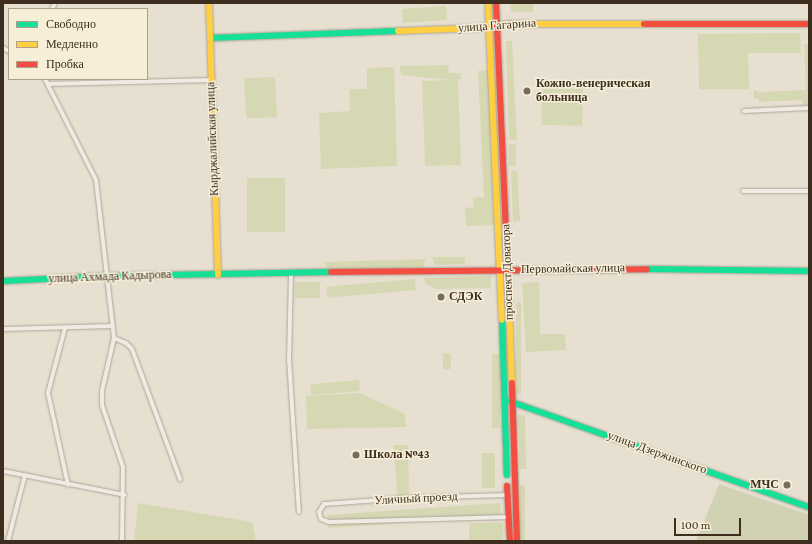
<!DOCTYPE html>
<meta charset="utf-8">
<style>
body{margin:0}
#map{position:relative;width:812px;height:544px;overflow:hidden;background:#e7e0d1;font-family:"Crimson Pro",serif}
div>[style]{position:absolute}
.green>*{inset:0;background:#d6d7b3;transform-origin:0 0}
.cemetery>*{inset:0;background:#d1d1b3}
.roads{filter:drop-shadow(0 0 1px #ada599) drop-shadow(0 0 1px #ada599)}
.street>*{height:4px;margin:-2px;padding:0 2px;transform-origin:2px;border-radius:2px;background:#efebe3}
.fast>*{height:6px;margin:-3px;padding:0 3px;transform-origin:3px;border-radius:3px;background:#16e098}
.slow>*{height:6px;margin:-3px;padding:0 3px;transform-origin:3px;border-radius:3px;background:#ffcf43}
.jam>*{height:6px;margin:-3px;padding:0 3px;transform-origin:3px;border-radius:3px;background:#f24e42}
.dots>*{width:11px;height:11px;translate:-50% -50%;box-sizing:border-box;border:2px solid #f7eed8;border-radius:50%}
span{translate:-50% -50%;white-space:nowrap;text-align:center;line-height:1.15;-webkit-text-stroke:3px #f7eed8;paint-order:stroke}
.street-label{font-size:12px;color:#3d2e20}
.poi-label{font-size:12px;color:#3d2e20;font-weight:700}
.left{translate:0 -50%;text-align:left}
.right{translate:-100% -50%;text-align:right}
.frame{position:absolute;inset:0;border:4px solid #3d2e20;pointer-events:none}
.legend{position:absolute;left:8px;top:8px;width:140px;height:72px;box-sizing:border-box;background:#f7eed8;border:1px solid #ada18e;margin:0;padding:5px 7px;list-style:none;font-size:12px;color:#3d2e20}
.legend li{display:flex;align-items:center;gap:8px;height:20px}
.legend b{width:20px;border:1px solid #ada18e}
.scale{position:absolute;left:674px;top:518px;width:67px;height:18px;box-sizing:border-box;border:2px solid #3d2e20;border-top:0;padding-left:5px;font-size:12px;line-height:14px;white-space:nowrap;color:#3d2e20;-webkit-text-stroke:3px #f7eed8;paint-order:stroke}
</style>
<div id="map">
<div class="green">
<div style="left:511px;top:3px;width:22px;height:9px"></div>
<div style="left:446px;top:6px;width:14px;height:44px;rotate:86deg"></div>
<div style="clip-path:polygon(800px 33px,801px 53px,748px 53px,749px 89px,699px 89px,698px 34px)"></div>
<div style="clip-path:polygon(506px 41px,512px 41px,517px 140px,509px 140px)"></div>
<div style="clip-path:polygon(804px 44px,809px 44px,809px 106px,803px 106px,802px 100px,759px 102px,759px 99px,754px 99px,754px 90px,759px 92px,806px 90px)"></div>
<div style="clip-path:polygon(448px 65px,449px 73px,461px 73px,461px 79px,458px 80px,461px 165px,425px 166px,422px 81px,449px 80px,401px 75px,400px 66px)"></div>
<div style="clip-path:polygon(394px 67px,397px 166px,321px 169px,319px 113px,350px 111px,349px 89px,367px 89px,367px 68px)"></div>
<div style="clip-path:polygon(490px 70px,494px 225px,466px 226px,465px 208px,474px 207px,473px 198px,484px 197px,478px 71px)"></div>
<div style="left:275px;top:77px;width:40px;height:31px;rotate:87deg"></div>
<div style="left:542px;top:88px;width:41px;height:37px;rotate:1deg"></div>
<div style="left:509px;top:144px;width:7px;height:22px"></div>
<div style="clip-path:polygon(511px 171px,517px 171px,520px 221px,513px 222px)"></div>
<div style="left:247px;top:178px;width:38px;height:54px"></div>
<div style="clip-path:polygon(432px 257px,465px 257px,465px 264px,435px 265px)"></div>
<div style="clip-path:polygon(426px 259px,423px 268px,329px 270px,324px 262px)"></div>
<div style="clip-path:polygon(491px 276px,491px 288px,436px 289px,425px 284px,424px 278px)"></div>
<div style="left:415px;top:279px;width:11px;height:89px;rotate:85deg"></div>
<div style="left:320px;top:282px;width:16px;height:25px;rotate:90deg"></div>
<div style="clip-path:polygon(539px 282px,540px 334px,565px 334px,566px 350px,526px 352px,522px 283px)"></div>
<div style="left:516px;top:302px;width:5px;height:92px"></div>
<div style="left:443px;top:353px;width:8px;height:16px"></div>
<div style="left:492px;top:354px;width:8px;height:74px"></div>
<div style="left:359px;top:380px;width:11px;height:49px;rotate:85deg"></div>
<div style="clip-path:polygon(360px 393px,405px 414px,406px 427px,307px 429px,306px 396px)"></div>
<div style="clip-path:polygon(518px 414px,525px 416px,526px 469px,520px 469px)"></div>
<div style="clip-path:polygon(394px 445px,408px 445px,409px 495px,397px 495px)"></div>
<div style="left:482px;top:453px;width:13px;height:35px"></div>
<div style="left:520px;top:485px;width:5px;height:56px"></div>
<div style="clip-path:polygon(138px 503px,252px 522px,256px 541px,134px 541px)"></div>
<div style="left:500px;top:503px;width:13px;height:173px;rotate:86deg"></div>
<div style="left:503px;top:523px;width:18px;height:34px;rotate:90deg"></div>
</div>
<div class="cemetery">
<div style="clip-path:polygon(719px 484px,809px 515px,809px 541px,696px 541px)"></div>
</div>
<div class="roads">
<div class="street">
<div style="left:52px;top:9px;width:7px;rotate:-63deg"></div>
<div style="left:3px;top:48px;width:7px;rotate:27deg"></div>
<div style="left:45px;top:79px;width:113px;rotate:63.2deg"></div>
<div style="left:96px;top:180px;width:159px;rotate:83.5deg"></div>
<div style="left:114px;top:338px;width:54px;rotate:102.8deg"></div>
<div style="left:102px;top:391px;width:14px;rotate:90deg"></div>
<div style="left:102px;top:405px;width:65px;rotate:71.3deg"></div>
<div style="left:123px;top:467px;width:74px;rotate:90.8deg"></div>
<div style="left:48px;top:84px;width:163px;rotate:-1.4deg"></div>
<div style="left:744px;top:111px;width:65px;rotate:-2.6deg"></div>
<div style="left:743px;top:191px;width:66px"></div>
<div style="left:291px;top:274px;width:85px;rotate:91.3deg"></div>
<div style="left:289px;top:359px;width:153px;rotate:86.3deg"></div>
<div style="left:65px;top:328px;width:67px;rotate:104.7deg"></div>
<div style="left:48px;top:393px;width:94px;rotate:77.7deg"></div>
<div style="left:3px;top:329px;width:110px;rotate:-1.6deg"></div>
<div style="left:114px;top:338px;width:13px;rotate:23deg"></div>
<div style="left:126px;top:343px;width:8px;rotate:45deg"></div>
<div style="left:132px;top:349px;width:139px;rotate:69.7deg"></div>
<div style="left:3px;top:471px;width:124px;rotate:11.1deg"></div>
<div style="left:508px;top:495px;width:101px;rotate:178.3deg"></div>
<div style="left:407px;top:498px;width:83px;rotate:175.9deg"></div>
<div style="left:324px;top:504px;width:9px;rotate:122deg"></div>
<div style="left:319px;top:512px;width:7px;rotate:74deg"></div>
<div style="left:321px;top:519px;width:9px;rotate:21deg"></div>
<div style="left:329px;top:522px;width:180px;rotate:-1.6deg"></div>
<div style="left:8px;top:541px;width:68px;rotate:-75.6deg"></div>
</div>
<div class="fast">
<div style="left:210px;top:38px;width:188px;rotate:-2.1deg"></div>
<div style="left:647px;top:269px;width:162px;rotate:0.7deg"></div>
<div style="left:3px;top:281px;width:105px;rotate:-2.7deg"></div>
<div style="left:108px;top:276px;width:223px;rotate:-1deg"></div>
<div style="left:502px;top:320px;width:155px;rotate:88.2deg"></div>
<div style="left:509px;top:401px;width:318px;rotate:19.5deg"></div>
</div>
<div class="slow">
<div style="left:209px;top:3px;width:272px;rotate:88.1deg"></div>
<div style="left:488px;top:3px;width:317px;rotate:87.5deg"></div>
<div style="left:398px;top:31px;width:79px;rotate:-2.2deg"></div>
<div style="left:477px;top:28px;width:31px;rotate:-7deg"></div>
<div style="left:508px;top:24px;width:136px"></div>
<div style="left:506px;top:228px;width:155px;rotate:87.8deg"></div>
</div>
<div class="jam">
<div style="left:496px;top:3px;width:225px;rotate:87.5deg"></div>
<div style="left:644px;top:24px;width:165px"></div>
<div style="left:331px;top:272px;width:316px;rotate:-0.5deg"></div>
<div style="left:512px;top:383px;width:158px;rotate:88.2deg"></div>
<div style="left:507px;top:486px;width:55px;rotate:86.9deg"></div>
</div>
</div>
<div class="dots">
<div style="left:527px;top:91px;background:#786c5e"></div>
<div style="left:441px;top:297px;background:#786c5e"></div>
<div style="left:356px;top:455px;background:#786c5e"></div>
<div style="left:787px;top:485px;background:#786c5e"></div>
</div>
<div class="street-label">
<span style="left:497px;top:26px;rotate:-4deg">улица Гагарина</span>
<span style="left:213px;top:139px;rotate:-92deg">Кырджалийская улица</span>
<span style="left:573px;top:269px;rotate:-1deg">Первомайская улица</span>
<span style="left:508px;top:272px;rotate:-92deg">проспект Доватора</span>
<span style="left:110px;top:277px;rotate:-2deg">улица Ахмада Кадырова</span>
<span style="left:657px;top:453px;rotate:20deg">улица Дзержинского</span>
<span style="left:416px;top:499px;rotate:-3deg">Уличный проезд</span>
</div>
<div class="poi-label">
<span class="left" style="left:536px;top:91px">Кожно-венерическая<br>больница</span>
<span class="left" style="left:449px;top:297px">СДЭК</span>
<span class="left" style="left:364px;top:455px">Школа №43</span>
<span class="right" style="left:779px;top:485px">МЧС</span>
</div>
<div class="frame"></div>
<ul class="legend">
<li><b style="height:5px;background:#16e098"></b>Свободно</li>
<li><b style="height:5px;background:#ffcf43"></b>Медленно</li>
<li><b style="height:5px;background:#f24e42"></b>Пробка</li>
</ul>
<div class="scale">100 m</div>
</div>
